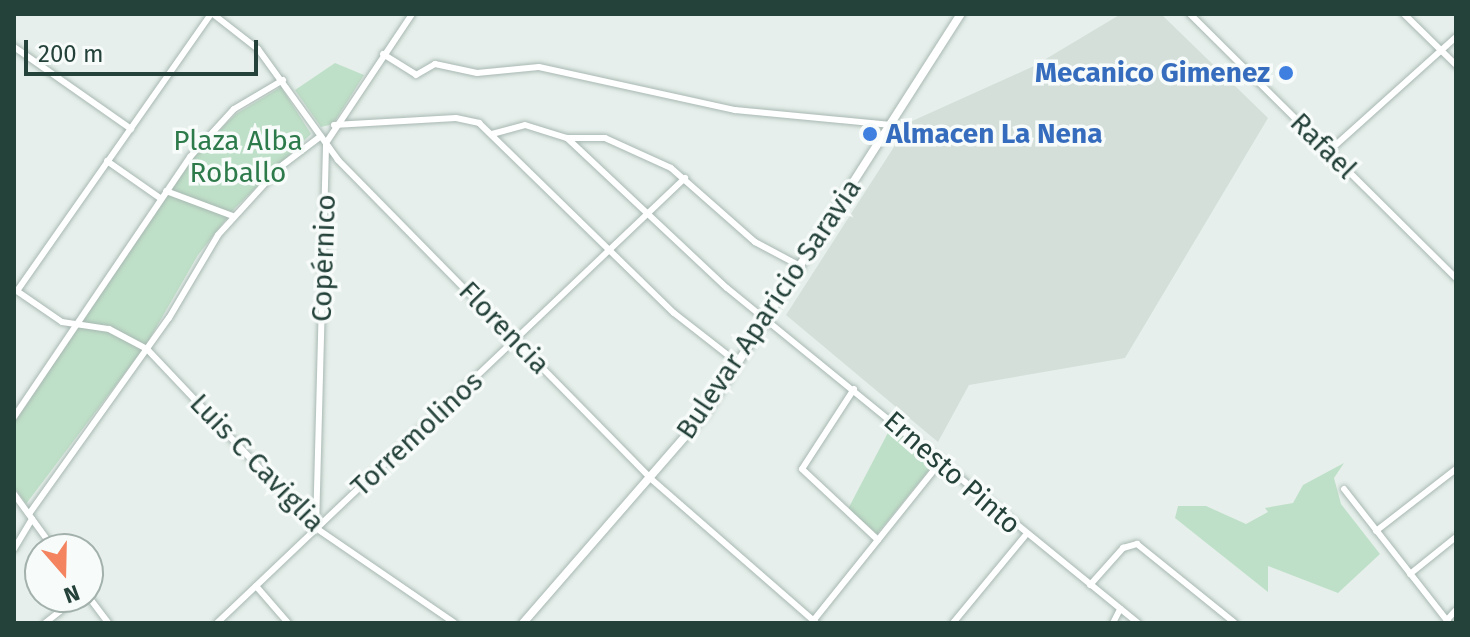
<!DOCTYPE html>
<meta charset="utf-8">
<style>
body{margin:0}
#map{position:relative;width:1470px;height:637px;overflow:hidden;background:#e6efeb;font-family:"Fira Sans",sans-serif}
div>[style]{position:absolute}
.built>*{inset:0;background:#d4dfda}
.green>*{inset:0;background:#bfe0c8}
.roads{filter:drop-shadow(0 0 2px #a8b8b2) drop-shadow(0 0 2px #a8b8b2)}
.minor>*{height:6px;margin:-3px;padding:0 3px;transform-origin:3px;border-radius:3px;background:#fff}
.tertiary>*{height:8px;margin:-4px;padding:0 4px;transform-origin:4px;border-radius:4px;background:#fff}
.dots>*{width:22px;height:22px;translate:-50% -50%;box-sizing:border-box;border:4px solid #f7fbf9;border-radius:50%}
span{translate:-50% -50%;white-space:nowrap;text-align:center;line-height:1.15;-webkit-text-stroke:7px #f7fbf9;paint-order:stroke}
.shop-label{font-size:28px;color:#366cbe;font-weight:700}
.right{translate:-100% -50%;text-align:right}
.left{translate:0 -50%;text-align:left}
.park-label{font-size:28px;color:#2d7a4b}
.street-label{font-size:28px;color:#24423a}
.frame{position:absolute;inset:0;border:16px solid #24423a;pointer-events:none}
.north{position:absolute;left:24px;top:533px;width:80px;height:80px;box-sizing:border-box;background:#f7fbf9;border:2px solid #a3b1ad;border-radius:50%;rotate:160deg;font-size:22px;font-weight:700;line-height:32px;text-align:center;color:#24423a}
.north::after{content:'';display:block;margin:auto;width:28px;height:36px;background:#f4845f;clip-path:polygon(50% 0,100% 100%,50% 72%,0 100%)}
.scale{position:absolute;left:24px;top:40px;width:234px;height:36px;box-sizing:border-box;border:4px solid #24423a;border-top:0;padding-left:10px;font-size:24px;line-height:28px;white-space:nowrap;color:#24423a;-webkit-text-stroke:6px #f7fbf9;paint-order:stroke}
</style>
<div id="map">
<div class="built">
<div style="clip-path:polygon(1121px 14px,1161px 14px,1268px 118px,1125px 358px,969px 385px,938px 442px,786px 315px,910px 122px,1034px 66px)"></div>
</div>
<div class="green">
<div style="clip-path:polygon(335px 63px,364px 75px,333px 124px,321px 127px,295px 90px)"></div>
<div style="clip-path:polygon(281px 87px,311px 134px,234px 209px,198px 255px,146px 345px,26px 504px,14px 487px,14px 423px,195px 154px,236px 114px)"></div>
<div style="clip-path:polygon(892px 425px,934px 464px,877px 534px,848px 509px)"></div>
<div style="clip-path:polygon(1344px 463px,1334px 478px,1341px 504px,1380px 554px,1338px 593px,1268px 566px,1268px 592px,1175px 518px,1178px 506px,1206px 506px,1246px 524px,1268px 512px,1265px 508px,1293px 503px,1303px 485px)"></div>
</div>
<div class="roads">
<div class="minor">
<div style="left:213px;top:14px;width:57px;rotate:37.9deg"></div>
<div style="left:258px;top:49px;width:137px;rotate:54.2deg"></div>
<div style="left:338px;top:160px;width:445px;rotate:45.5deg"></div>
<div style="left:650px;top:478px;width:220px;rotate:41.1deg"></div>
<div style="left:1190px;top:14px;width:375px;rotate:44.8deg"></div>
<div style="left:1404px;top:14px;width:73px;rotate:44.4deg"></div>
<div style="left:14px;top:47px;width:143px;rotate:35deg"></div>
<div style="left:383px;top:54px;width:39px;rotate:32deg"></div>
<div style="left:416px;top:75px;width:22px;rotate:-30deg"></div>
<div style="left:435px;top:64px;width:43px;rotate:12.1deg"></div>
<div style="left:477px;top:73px;width:62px;rotate:-5.5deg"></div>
<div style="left:539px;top:67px;width:201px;rotate:12.4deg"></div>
<div style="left:735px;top:110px;width:157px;rotate:5.5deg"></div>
<div style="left:334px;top:125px;width:122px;rotate:-3.3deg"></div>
<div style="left:456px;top:118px;width:24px;rotate:12deg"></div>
<div style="left:479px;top:123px;width:272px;rotate:44.3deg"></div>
<div style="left:674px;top:313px;width:81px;rotate:38deg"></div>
<div style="left:492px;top:134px;width:34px;rotate:-15deg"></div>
<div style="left:525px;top:125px;width:44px;rotate:17.2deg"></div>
<div style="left:567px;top:138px;width:38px"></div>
<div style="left:605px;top:138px;width:72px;rotate:24.4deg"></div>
<div style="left:671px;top:168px;width:112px;rotate:41.4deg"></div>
<div style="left:755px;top:242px;width:53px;rotate:28deg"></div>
<div style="left:567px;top:138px;width:219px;rotate:43.2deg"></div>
<div style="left:727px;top:288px;width:530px;rotate:39.18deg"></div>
<div style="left:1329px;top:151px;width:171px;rotate:-41.9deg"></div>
<div style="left:107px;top:161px;width:65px;rotate:34.9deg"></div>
<div style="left:166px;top:191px;width:72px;rotate:20.5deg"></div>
<div style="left:14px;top:289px;width:58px;rotate:34.5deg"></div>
<div style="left:62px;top:322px;width:48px;rotate:8.5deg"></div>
<div style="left:109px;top:329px;width:43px;rotate:27.8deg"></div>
<div style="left:147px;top:349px;width:246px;rotate:46.6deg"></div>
<div style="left:316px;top:528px;width:168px;rotate:34.4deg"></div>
<div style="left:17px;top:291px;width:338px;rotate:-55deg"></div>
<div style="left:854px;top:389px;width:95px;rotate:123deg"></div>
<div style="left:802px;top:469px;width:104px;rotate:43.1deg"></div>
<div style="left:14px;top:417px;width:314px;rotate:-55.9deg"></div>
<div style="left:190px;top:157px;width:65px;rotate:-47.5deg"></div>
<div style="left:234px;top:109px;width:57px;rotate:-30.6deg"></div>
<div style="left:1344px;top:489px;width:170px;rotate:51.9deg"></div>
<div style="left:14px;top:494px;width:68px;rotate:54deg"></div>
<div style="left:29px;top:514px;width:241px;rotate:-54.5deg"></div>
<div style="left:169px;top:318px;width:96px;rotate:-59.4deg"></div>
<div style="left:218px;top:235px;width:92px;rotate:-47.6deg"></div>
<div style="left:280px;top:167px;width:51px;rotate:-37.1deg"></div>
<div style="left:316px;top:528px;width:385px;rotate:-88.5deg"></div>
<div style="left:326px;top:143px;width:155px;rotate:-56.3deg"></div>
<div style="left:1376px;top:531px;width:101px;rotate:-37.8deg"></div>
<div style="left:14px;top:549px;width:35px;rotate:-59deg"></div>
<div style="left:1410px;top:574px;width:59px;rotate:-38.8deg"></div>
<div style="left:1090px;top:585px;width:50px;rotate:-48.3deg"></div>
<div style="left:1123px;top:548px;width:15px;rotate:-16deg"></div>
<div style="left:1137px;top:544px;width:126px;rotate:38.9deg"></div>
<div style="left:256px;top:586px;width:49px;rotate:49.1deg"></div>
<div style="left:88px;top:596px;width:34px;rotate:53deg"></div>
<div style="left:1447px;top:620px;width:13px;rotate:-48deg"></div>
<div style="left:813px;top:621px;width:205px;rotate:-51.3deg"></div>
<div style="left:45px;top:623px;width:42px;rotate:-38.2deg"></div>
<div style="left:217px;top:623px;width:646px;rotate:-43.56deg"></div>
<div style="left:953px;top:623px;width:113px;rotate:-50.4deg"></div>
<div style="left:1113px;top:623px;width:16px;rotate:-63deg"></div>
</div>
<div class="tertiary">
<div style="left:523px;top:623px;width:277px;rotate:-49deg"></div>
<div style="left:705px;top:414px;width:475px;rotate:-57.4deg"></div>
</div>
</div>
<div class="dots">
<div style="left:1286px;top:73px;background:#3f7fe0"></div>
<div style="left:870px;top:134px;background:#3f7fe0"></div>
</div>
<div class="shop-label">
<span class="right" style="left:1270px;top:73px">Mecanico Gimenez</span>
<span class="left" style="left:886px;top:134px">Almacen La Nena</span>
</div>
<div class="park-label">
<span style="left:238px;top:157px">Plaza Alba<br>Roballo</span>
</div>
<div class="street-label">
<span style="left:1323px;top:146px;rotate:45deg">Rafael</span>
<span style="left:324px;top:258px;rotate:-88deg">Copérnico</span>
<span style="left:769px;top:309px;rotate:-56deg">Bulevar Aparicio Saravia</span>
<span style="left:504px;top:328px;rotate:46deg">Florencia</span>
<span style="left:417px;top:434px;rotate:-43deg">Torremolinos</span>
<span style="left:257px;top:463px;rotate:46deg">Luis C Caviglia</span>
<span style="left:952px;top:473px;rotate:41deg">Ernesto Pinto</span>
</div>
<div class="frame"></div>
<div class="north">N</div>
<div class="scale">200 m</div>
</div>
